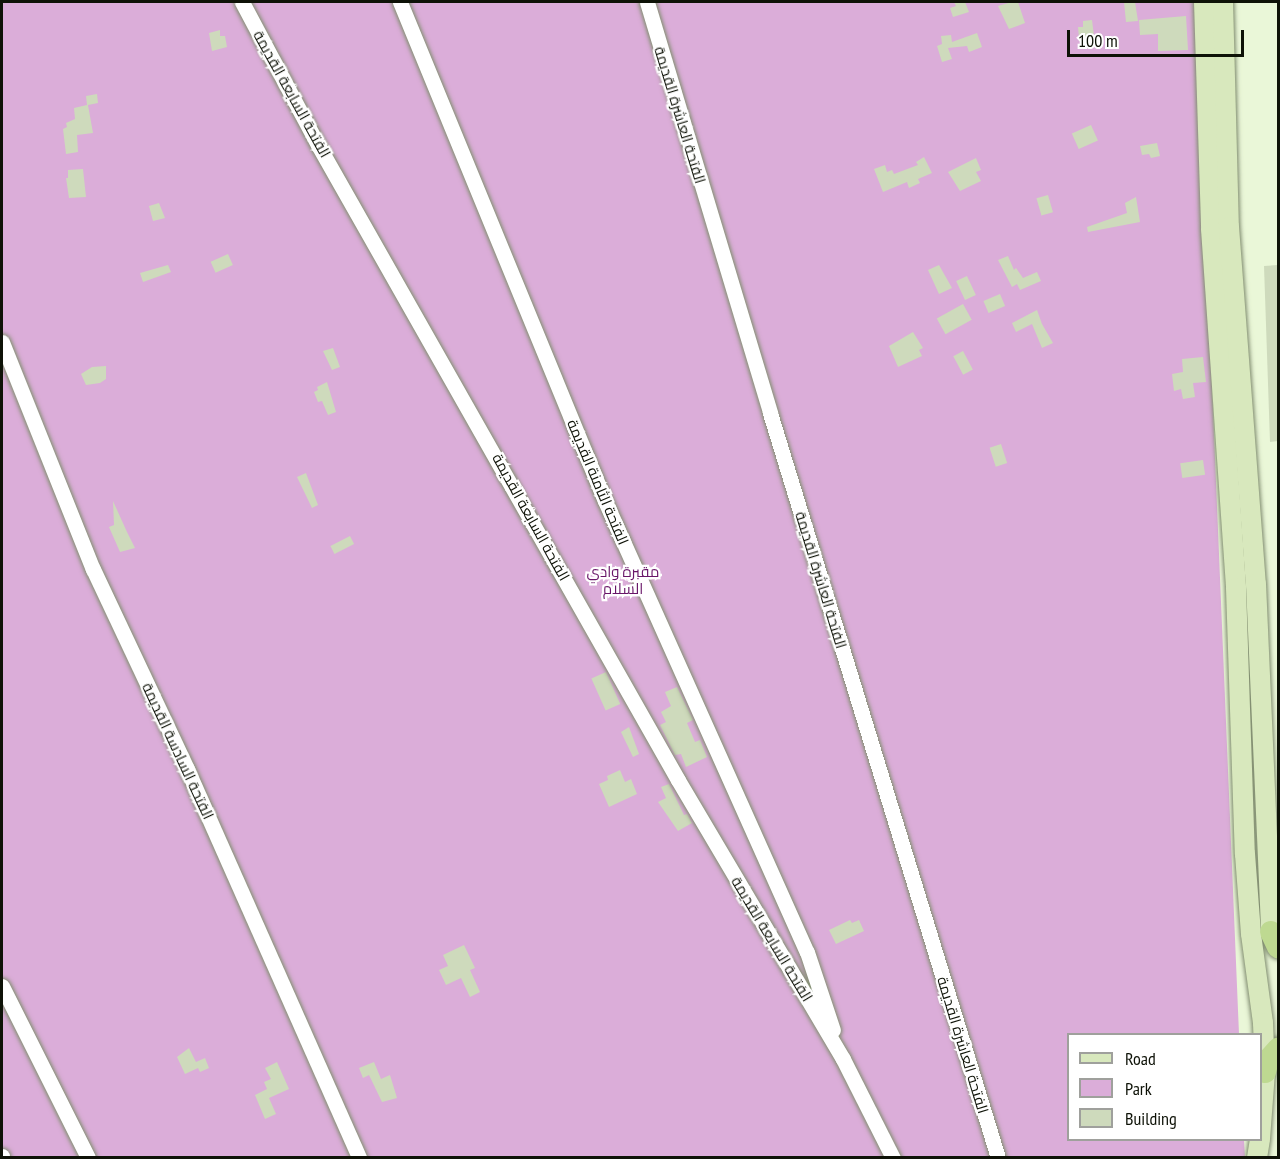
<!DOCTYPE html>
<meta charset="utf-8">
<style>
body{margin:0}
#map{position:relative;width:1280px;height:1159px;overflow:hidden;background:#eaf7d8;font-family:"PT Sans Narrow",Cairo,sans-serif}
div>[style]{position:absolute}
.green>*{inset:0;background:#dbadd9}
.building>*{inset:0;background:#cedabc;transform-origin:0 0}
.roads{filter:drop-shadow(0 0 2px #828e71) drop-shadow(0 0 2px #828e71)}
.minor>*{height:15px;margin:-7.5px;padding:0 7.5px;transform-origin:7.5px;border-radius:7.5px;background:#fff}
.major>*{height:20px;margin:-10px;padding:0 10px;transform-origin:10px;border-radius:10px;background:#d8e8bd}
.highway>*{height:22px;margin:-11px;padding:0 11px;transform-origin:11px;border-radius:11px;background:#bed991}
span{translate:-50% -50%;white-space:nowrap;text-align:center;line-height:1.15;-webkit-text-stroke:4.5px #fff;paint-order:stroke}
.street-label{font-size:15px;color:#0e1207}
.park-label{font-size:15px;color:#681568}
.frame{position:absolute;inset:0;border:3px solid #0e1207;pointer-events:none}
.legend{position:absolute;left:1067px;top:1033px;width:195px;height:108px;box-sizing:border-box;background:#fff;border:2px solid #9fa09c;margin:0;padding:8px 10px;list-style:none;font-size:18px;color:#0e1207}
.legend li{display:flex;align-items:center;gap:12px;height:30px}
.legend b{width:30px;border:2px solid #9fa09c}
.scale{position:absolute;left:1067px;top:30px;width:177px;height:27px;box-sizing:border-box;border:3px solid #0e1207;border-top:0;padding-left:8px;font-size:18px;line-height:21px;white-space:nowrap;color:#0e1207;-webkit-text-stroke:4px #fff;paint-order:stroke}
</style>
<div id="map">
<div class="green">
<div style="clip-path:polygon(2px 2px,1196px 2px,1239px 1034px,1068px 1034px,1068px 1140px,1244px 1140px,1245px 1157px,2px 1158px)"></div>
</div>
<div class="building">
<div style="clip-path:polygon(954px 2px,965px 2px,969px 12px,953px 17px,950px 8px,956px 6px)"></div>
<div style="clip-path:polygon(1012px 2px,1018px 2px,1025px 23px,1009px 29px,998px 6px)"></div>
<div style="clip-path:polygon(1124px 2px,1135px 2px,1138px 21px,1126px 22px)"></div>
<div style="clip-path:polygon(1186px 16px,1188px 50px,1158px 51px,1158px 34px,1140px 35px,1139px 20px)"></div>
<div style="clip-path:polygon(1092px 20px,1094px 36px,1079px 38px,1078px 27px,1083px 27px,1083px 21px)"></div>
<div style="clip-path:polygon(220px 30px,220px 36px,225px 36px,227px 47px,212px 51px,209px 33px)"></div>
<div style="clip-path:polygon(977px 33px,982px 47px,969px 52px,967px 46px,948px 48px,952px 59px,942px 62px,937px 46px,942px 44px,941px 36px,951px 35px,952px 42px)"></div>
<div style="clip-path:polygon(97px 94px,98px 103px,88px 105px,93px 133px,77px 135px,78px 152px,66px 154px,63px 129px,67px 127px,66px 123px,75px 119px,74px 108px,87px 105px,86px 96px)"></div>
<div style="left:1091px;top:125px;width:17px;height:21px;rotate:66deg"></div>
<div style="clip-path:polygon(1157px 143px,1160px 156px,1151px 158px,1149px 154px,1142px 155px,1140px 146px)"></div>
<div style="clip-path:polygon(924px 157px,932px 173px,918px 179px,920px 183px,909px 188px,907px 182px,883px 192px,874px 169px,885px 165px,887px 172px,892px 170px,894px 174px,918px 165px,916px 162px)"></div>
<div style="clip-path:polygon(976px 158px,981px 170px,976px 172px,981px 181px,960px 191px,948px 172px)"></div>
<div style="clip-path:polygon(83px 169px,86px 197px,69px 198px,66px 178px,68px 178px,68px 170px)"></div>
<div style="left:1048px;top:195px;width:18px;height:12px;rotate:74deg"></div>
<div style="clip-path:polygon(1136px 197px,1140px 222px,1088px 232px,1087px 227px,1127px 213px,1125px 203px)"></div>
<div style="clip-path:polygon(159px 203px,165px 218px,153px 221px,149px 206px)"></div>
<div style="left:228px;top:254px;width:12px;height:19px;rotate:66deg"></div>
<div style="clip-path:polygon(1008px 256px,1014px 270px,1016px 268px,1023px 278px,1037px 272px,1041px 281px,1020px 290px,1017px 284px,1012px 287px,998px 260px)"></div>
<div style="clip-path:polygon(168px 265px,171px 272px,143px 282px,140px 273px)"></div>
<div style="clip-path:polygon(939px 265px,952px 288px,939px 294px,928px 270px)"></div>
<div style="clip-path:polygon(1278px 265px,1278px 441px,1270px 442px,1264px 266px)"></div>
<div style="left:967px;top:276px;width:21px;height:12px;rotate:65deg"></div>
<div style="left:1000px;top:294px;width:13px;height:18px;rotate:67deg"></div>
<div style="left:963px;top:304px;width:18px;height:30px;rotate:61deg"></div>
<div style="clip-path:polygon(1037px 310px,1042px 324px,1053px 343px,1042px 348px,1032px 324px,1016px 332px,1012px 323px)"></div>
<div style="clip-path:polygon(913px 332px,923px 348px,919px 350px,922px 356px,898px 367px,889px 346px)"></div>
<div style="clip-path:polygon(333px 348px,340px 367px,332px 370px,323px 351px)"></div>
<div style="left:963px;top:351px;width:21px;height:11px;rotate:62deg"></div>
<div style="clip-path:polygon(1203px 357px,1206px 382px,1193px 383px,1195px 397px,1183px 399px,1181px 389px,1174px 391px,1172px 374px,1183px 372px,1182px 359px)"></div>
<div style="clip-path:polygon(106px 366px,106px 379px,100px 383px,86px 385px,81px 374px,92px 367px)"></div>
<div style="clip-path:polygon(327px 382px,336px 412px,328px 415px,322px 401px,318px 402px,314px 392px,318px 390px,317px 387px)"></div>
<div style="left:1001px;top:444px;width:20px;height:12px;rotate:72deg"></div>
<div style="left:1203px;top:460px;width:15px;height:23px;rotate:82deg"></div>
<div style="clip-path:polygon(306px 473px,318px 505px,312px 508px,297px 477px)"></div>
<div style="clip-path:polygon(113px 501px,127px 532px,135px 548px,120px 552px,109px 527px,114px 525px)"></div>
<div style="left:350px;top:536px;width:9px;height:22px;rotate:63deg"></div>
<div style="left:606px;top:672px;width:35px;height:16px;rotate:66deg"></div>
<div style="clip-path:polygon(677px 687px,693px 720px,687px 723px,695px 742px,700px 740px,707px 757px,686px 767px,681px 754px,675px 755px,660px 725px,666px 722px,661px 712px,671px 706px,665px 692px)"></div>
<div style="clip-path:polygon(629px 727px,639px 754px,633px 757px,621px 732px)"></div>
<div style="clip-path:polygon(620px 770px,625px 782px,631px 779px,637px 794px,609px 807px,599px 784px,608px 780px,607px 776px)"></div>
<div style="clip-path:polygon(669px 784px,684px 815px,687px 814px,692px 823px,678px 831px,658px 802px,666px 798px,661px 787px)"></div>
<div style="clip-path:polygon(850px 920px,852px 923px,859px 920px,864px 931px,836px 944px,829px 930px)"></div>
<div style="clip-path:polygon(464px 945px,475px 968px,470px 970px,480px 992px,470px 997px,461px 978px,446px 985px,439px 970px,448px 966px,443px 955px)"></div>
<div style="clip-path:polygon(189px 1048px,196px 1062px,205px 1058px,209px 1068px,200px 1072px,198px 1068px,185px 1074px,177px 1057px)"></div>
<div style="clip-path:polygon(277px 1062px,289px 1089px,269px 1098px,276px 1114px,265px 1119px,255px 1095px,267px 1089px,264px 1082px,271px 1079px,265px 1068px)"></div>
<div style="clip-path:polygon(374px 1062px,381px 1079px,390px 1075px,397px 1098px,382px 1102px,369px 1075px,363px 1078px,359px 1068px)"></div>
</div>
<div class="roads">
<div class="minor">
<div style="left:242px;top:2px;width:162px;rotate:62deg"></div>
<div style="left:318px;top:145px;width:730px;rotate:60.45deg"></div>
<div style="left:678px;top:780px;width:324px;rotate:59.4deg"></div>
<div style="left:843px;top:1059px;width:111px;rotate:63.2deg"></div>
<div style="left:400px;top:2px;width:539px;rotate:67.67deg"></div>
<div style="left:605px;top:501px;width:494px;rotate:65.9deg"></div>
<div style="left:807px;top:952px;width:82px;rotate:71.6deg"></div>
<div style="left:647px;top:2px;width:429px;rotate:73.3deg"></div>
<div style="left:770px;top:413px;width:779px;rotate:72.98deg"></div>
<div style="left:2px;top:342px;width:245px;rotate:68.2deg"></div>
<div style="left:93px;top:569px;width:221px;rotate:64.8deg"></div>
<div style="left:187px;top:769px;width:425px;rotate:66.1deg"></div>
<div style="left:2px;top:986px;width:192px;rotate:63.4deg"></div>
<div style="left:2px;top:1156px;width:2px;rotate:90deg"></div>
</div>
<div class="major">
<div style="left:1204px;top:2px;width:227px;rotate:88.2deg"></div>
<div style="left:1211px;top:229px;width:360px;rotate:86deg"></div>
<div style="left:1236px;top:588px;width:266px;rotate:88.1deg"></div>
<div style="left:1245px;top:854px;width:80px;rotate:85.7deg"></div>
<div style="left:1251px;top:934px;width:90px;rotate:82.3deg"></div>
<div style="left:1263px;top:1023px;width:49px;rotate:87.7deg"></div>
<div style="left:1265px;top:1072px;width:67px;rotate:94.3deg"></div>
<div style="left:1223px;top:2px;width:225px;rotate:88.5deg"></div>
<div style="left:1229px;top:227px;width:358px;rotate:85.7deg"></div>
<div style="left:1256px;top:584px;width:348px;rotate:87.5deg"></div>
<div style="left:1257px;top:1158px;width:18px;rotate:-81deg"></div>
</div>
<div class="highway">
<div style="left:1271px;top:932px;width:17px;rotate:65deg"></div>
<div style="left:1265px;top:1072px;width:12px;rotate:-76deg"></div>
<div style="left:1268px;top:1060px;width:15px;rotate:-48deg"></div>
</div>
</div>
<div class="street-label">
<span style="left:292px;top:94px;rotate:61deg">الفتحة السابعة القديمة</span>
<span style="left:680px;top:115px;rotate:73deg">الفتحة العاشرة القديمة</span>
<span style="left:598px;top:482px;rotate:67deg">الفتحة الثامنة القديمة</span>
<span style="left:531px;top:517px;rotate:61deg">الفتحة السابعة القديمة</span>
<span style="left:821px;top:580px;rotate:73deg">الفتحة العاشرة القديمة</span>
<span style="left:178px;top:751px;rotate:65deg">الفتحة السادسة القديمة</span>
<span style="left:772px;top:939px;rotate:59deg">الفتحة السابعة القديمة</span>
<span style="left:963px;top:1045px;rotate:73deg">الفتحة العاشرة القديمة</span>
</div>
<div class="park-label">
<span style="left:623px;top:580px">مقبرة وادي<br>السلام</span>
</div>
<div class="frame"></div>
<ul class="legend">
<li><b style="height:8px;background:#d8e8bd"></b>Road</li>
<li><b style="height:16px;background:#dbadd9"></b>Park</li>
<li><b style="height:16px;background:#cedabc"></b>Building</li>
</ul>
<div class="scale">100 m</div>
</div>
